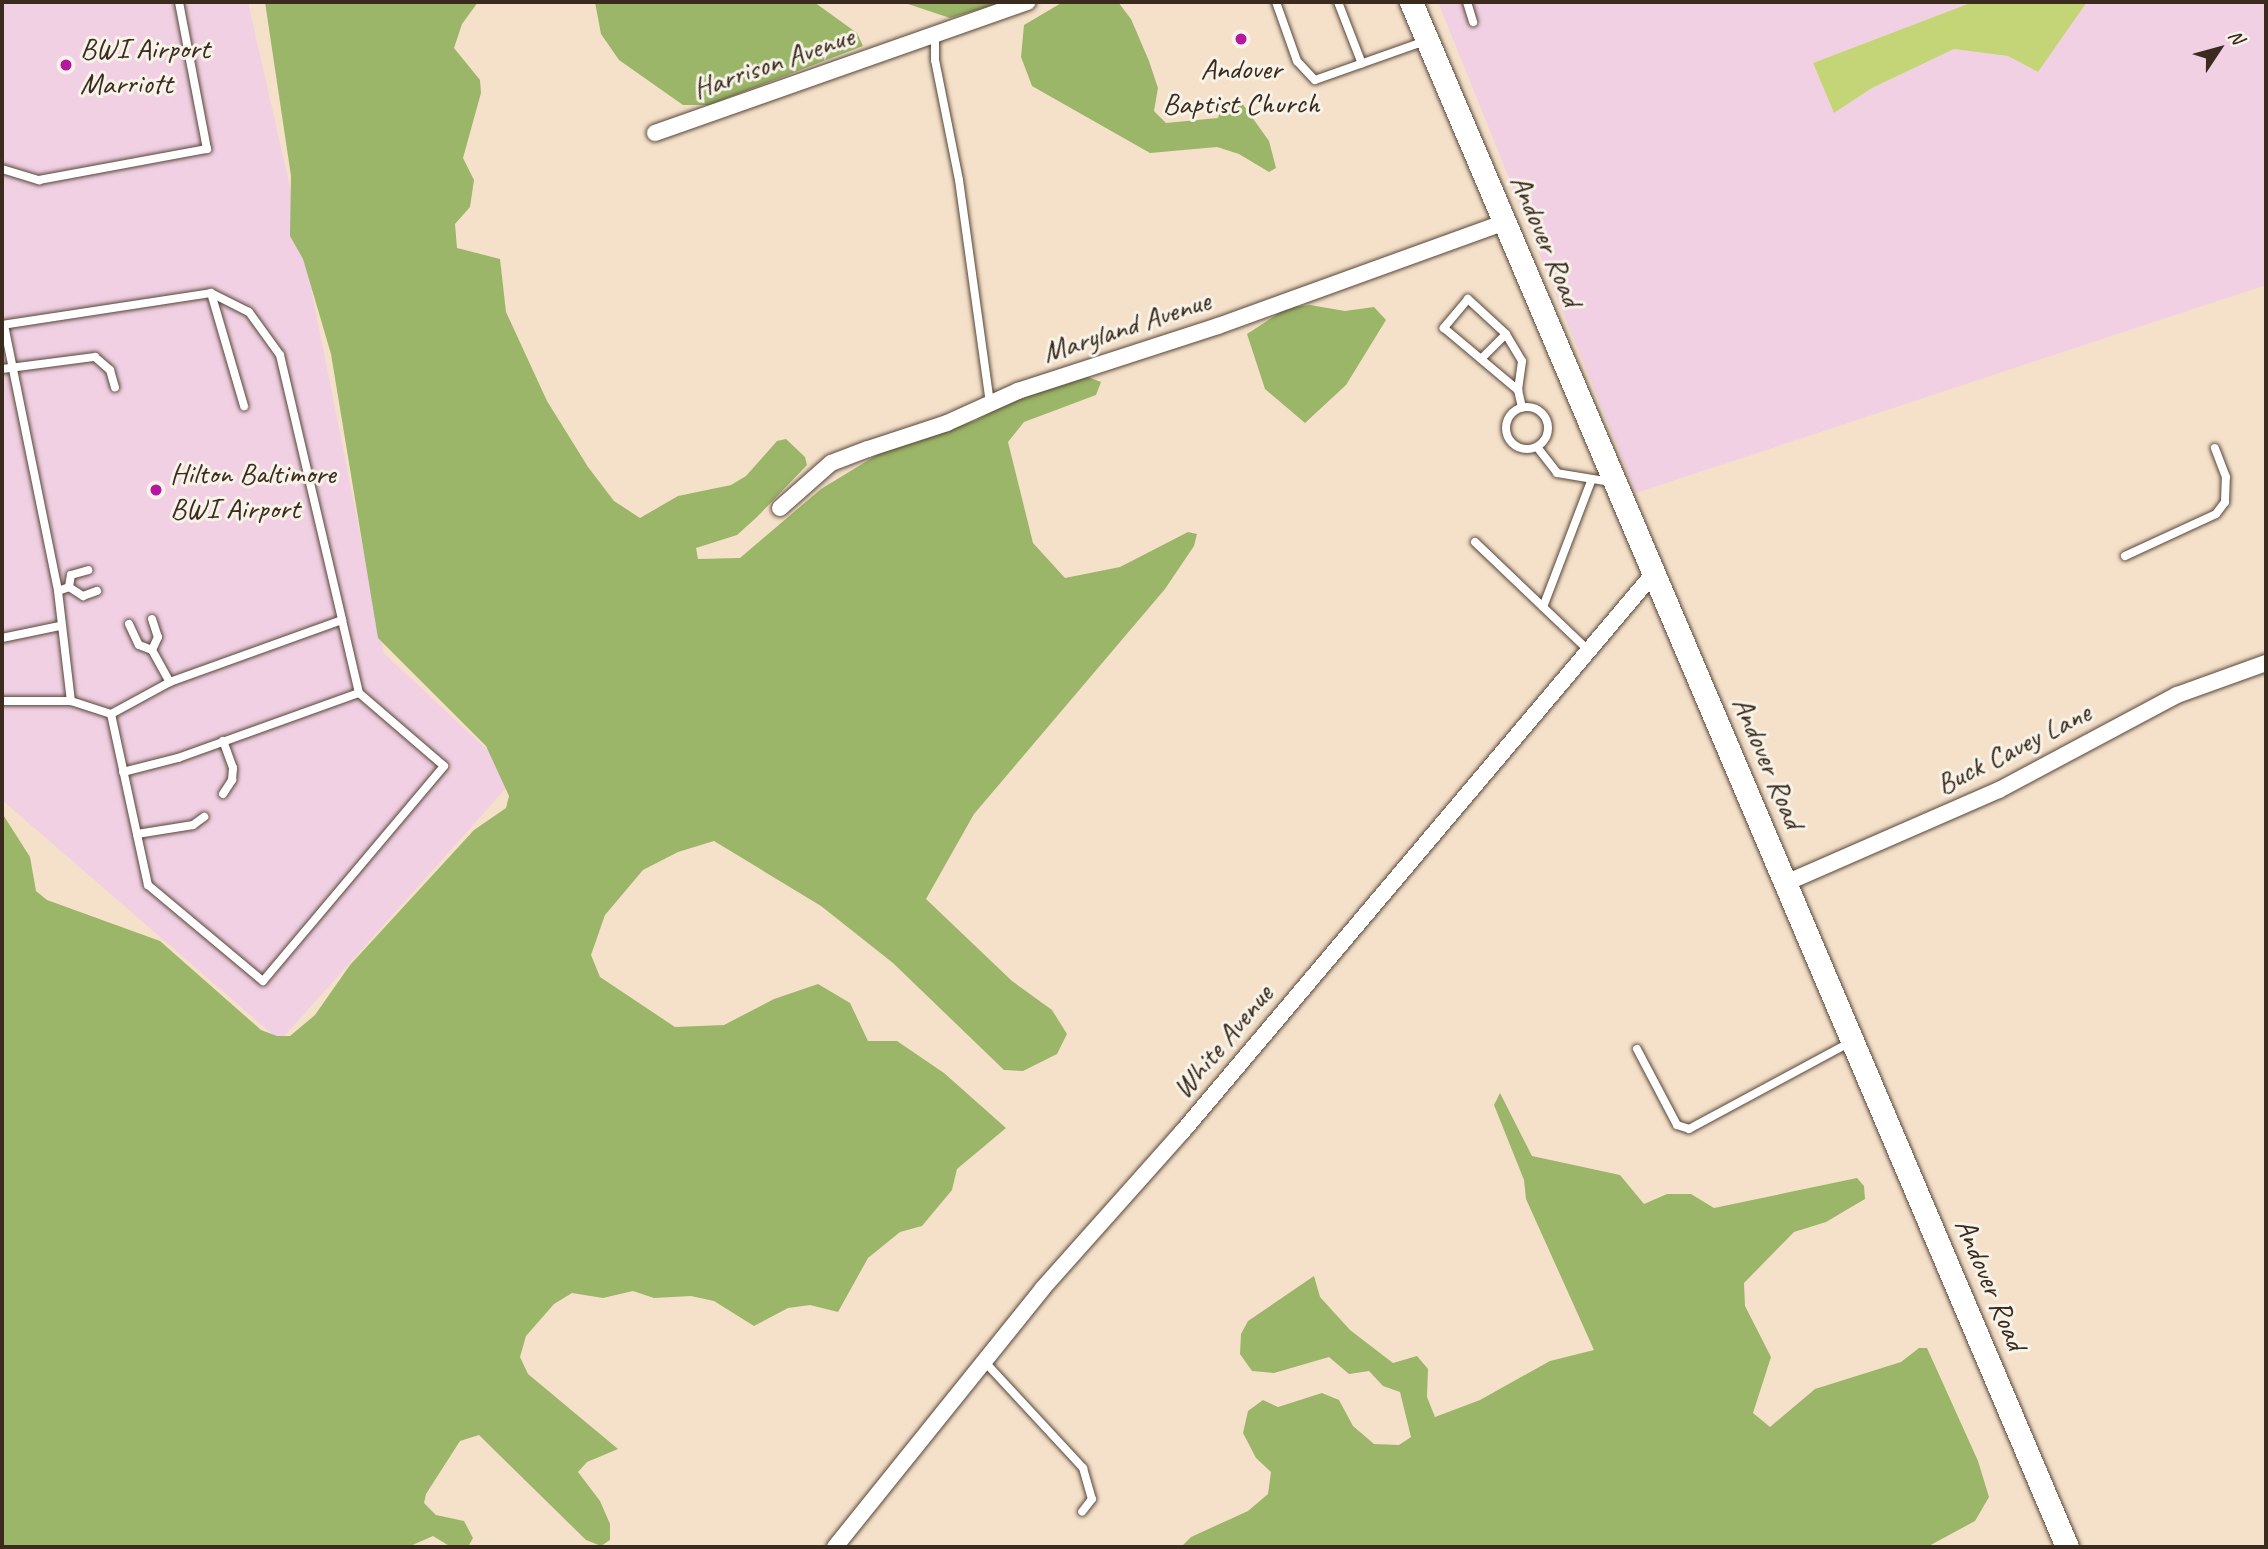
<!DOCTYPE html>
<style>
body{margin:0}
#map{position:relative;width:2268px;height:1549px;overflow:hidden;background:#f5e1ca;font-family:Caveat,sans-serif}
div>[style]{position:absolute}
.built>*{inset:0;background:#f1d0e3}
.green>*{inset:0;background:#c4d577}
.forest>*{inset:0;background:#9bb668}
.roads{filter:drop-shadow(0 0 2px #574538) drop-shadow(0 0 2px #574538)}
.lane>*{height:8px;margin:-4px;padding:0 4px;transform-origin:4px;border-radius:4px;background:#fff}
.lane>.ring{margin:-4px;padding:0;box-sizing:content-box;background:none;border:8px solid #fff;border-radius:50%}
.street>*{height:16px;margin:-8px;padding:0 8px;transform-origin:8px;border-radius:8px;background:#fff}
.secondary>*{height:23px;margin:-11.5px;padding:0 11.5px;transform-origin:11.5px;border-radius:11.5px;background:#fff}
.dots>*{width:19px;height:19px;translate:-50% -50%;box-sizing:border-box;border:4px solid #f7f3e8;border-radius:50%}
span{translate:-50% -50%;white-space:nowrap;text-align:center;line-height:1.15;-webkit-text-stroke:6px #f7f3e8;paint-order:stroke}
.poi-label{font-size:30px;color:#3b2a1e}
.left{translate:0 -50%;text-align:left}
.street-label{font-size:30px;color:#3b2a1e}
.frame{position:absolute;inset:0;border:4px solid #3b2a1e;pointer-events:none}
.north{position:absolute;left:2184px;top:14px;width:70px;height:70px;-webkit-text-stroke:5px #f7f3e8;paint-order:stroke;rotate:54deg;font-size:19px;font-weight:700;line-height:28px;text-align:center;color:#3b2a1e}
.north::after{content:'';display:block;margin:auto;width:24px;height:32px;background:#3b2a1e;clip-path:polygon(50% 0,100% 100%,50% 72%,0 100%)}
</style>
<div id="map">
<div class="built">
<div style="clip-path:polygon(2px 2px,248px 2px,297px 218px,384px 653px,516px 777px,280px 1041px,2px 800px)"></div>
<div style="clip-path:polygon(1438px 2px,1973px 2px,1813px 63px,1834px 113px,1872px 88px,1954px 49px,2008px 56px,2038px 72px,2087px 2px,2266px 2px,2266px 285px,1636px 493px)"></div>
</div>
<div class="green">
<div style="clip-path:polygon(1973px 2px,2087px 2px,2038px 72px,2008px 56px,1954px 49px,1872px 88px,1834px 113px,1813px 63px)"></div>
</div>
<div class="forest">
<div style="clip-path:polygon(265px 2px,478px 2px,462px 24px,454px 48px,480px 80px,481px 93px,463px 158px,474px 180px,470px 207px,455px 224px,457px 248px,500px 259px,506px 312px,547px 401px,588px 467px,614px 501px,640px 518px,678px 496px,731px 485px,746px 476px,777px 441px,786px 439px,805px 457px,807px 465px,757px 517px,737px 535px,696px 548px,698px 559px,740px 558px,821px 489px,885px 450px,975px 421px,1007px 403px,1080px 374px,1101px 382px,1096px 395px,1024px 422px,1008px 442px,1033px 543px,1065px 578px,1120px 567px,1188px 532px,1197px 534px,1194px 546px,1165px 589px,974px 814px,926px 899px,1012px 981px,1052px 1010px,1067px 1034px,1057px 1054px,1023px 1071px,1004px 1070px,893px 963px,821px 906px,714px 841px,678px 852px,643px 870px,605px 915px,591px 955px,600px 977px,675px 1027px,724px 1025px,774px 999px,818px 984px,850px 1003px,868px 1041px,897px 1041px,944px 1073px,1006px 1128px,957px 1169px,952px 1190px,922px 1226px,900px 1232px,868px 1258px,838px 1312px,810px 1305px,788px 1308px,754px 1326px,714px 1301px,691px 1296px,654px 1298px,633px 1291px,603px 1298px,572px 1293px,554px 1304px,526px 1336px,520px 1357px,528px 1374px,618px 1449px,587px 1462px,578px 1472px,600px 1501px,610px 1524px,610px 1540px,601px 1546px,586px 1540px,479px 1435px,460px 1441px,426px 1494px,424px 1503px,436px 1515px,464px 1521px,473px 1538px,468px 1547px,451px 1547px,433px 1536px,408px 1547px,2px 1547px,2px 813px,30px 857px,36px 891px,47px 900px,160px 941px,261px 1030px,277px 1036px,290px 1036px,315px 1015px,350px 965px,474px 830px,506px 808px,509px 796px,486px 746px,378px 638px,331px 354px,303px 259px,290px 236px,291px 176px)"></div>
<div style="clip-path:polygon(595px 2px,814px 2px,857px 33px,863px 46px,709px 105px,683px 105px,619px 60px,601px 34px)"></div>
<div style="clip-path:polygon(902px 2px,1004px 2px,950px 18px)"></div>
<div style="clip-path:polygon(1063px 2px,1118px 2px,1131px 19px,1149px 61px,1158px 88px,1154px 111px,1166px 123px,1218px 118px,1222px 104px,1239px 99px,1269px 141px,1276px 168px,1269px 172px,1239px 154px,1217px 147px,1150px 153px,1032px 86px,1021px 57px,1024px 25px)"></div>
<div style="clip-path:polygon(1310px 305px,1345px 311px,1374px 307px,1386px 320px,1346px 385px,1305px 423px,1265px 389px,1247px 334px,1287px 308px)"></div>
<div style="clip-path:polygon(1500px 1093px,1532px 1156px,1620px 1175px,1644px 1204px,1667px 1194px,1691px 1194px,1714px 1208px,1857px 1178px,1864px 1186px,1865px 1199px,1826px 1222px,1794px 1232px,1744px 1283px,1745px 1306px,1771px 1357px,1753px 1413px,1770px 1427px,1815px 1389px,1901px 1362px,1919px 1348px,1927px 1348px,1978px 1461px,1989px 1497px,1975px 1521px,1927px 1547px,1181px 1547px,1191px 1537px,1248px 1511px,1268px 1494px,1271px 1472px,1256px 1458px,1243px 1433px,1248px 1411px,1263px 1400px,1278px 1407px,1322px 1393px,1339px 1400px,1353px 1426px,1374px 1444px,1399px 1445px,1411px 1437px,1400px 1392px,1383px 1386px,1369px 1371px,1349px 1374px,1329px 1357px,1274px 1373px,1252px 1371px,1240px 1354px,1241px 1334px,1248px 1321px,1314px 1276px,1320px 1297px,1350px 1330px,1393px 1363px,1417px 1356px,1428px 1369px,1427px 1397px,1435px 1417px,1480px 1400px,1550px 1361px,1594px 1350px,1526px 1199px,1524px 1180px,1494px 1105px)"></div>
</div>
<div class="roads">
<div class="lane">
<div style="left:1276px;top:2px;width:63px;rotate:70.4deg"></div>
<div style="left:1297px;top:61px;width:26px;rotate:47deg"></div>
<div style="left:1315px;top:80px;width:117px;rotate:-19.5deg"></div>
<div style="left:1338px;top:2px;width:66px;rotate:68.8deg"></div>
<div style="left:1467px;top:2px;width:21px;rotate:73deg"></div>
<div style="left:935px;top:34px;width:26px;rotate:90deg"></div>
<div style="left:935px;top:60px;width:122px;rotate:78.7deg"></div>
<div style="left:959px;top:180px;width:226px;rotate:82.1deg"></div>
<div style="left:2px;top:169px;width:39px;rotate:17deg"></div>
<div style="left:39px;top:180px;width:171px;rotate:-10.5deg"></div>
<div style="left:207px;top:149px;width:150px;rotate:-100.8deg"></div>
<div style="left:211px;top:293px;width:118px;rotate:73.7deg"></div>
<div style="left:2px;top:325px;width:211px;rotate:-8.7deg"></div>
<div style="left:211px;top:293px;width:42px;rotate:26.6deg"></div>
<div style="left:249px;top:312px;width:53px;rotate:54.2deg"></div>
<div style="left:280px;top:355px;width:272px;rotate:76.8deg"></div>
<div style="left:342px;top:620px;width:183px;rotate:160.2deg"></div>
<div style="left:170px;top:682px;width:67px;rotate:151.5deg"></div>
<div style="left:4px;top:325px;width:271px;rotate:78.5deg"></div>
<div style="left:58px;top:591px;width:111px;rotate:83.3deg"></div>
<div style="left:1481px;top:359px;width:35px;rotate:-45deg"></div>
<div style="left:2px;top:369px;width:94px;rotate:-7.4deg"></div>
<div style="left:95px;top:357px;width:20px;rotate:41deg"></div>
<div style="left:110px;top:370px;width:18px;rotate:74deg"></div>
<div style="left:1518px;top:390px;width:29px;rotate:-82deg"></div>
<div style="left:1522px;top:361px;width:31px;rotate:-121deg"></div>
<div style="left:1506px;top:334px;width:52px;rotate:-137.4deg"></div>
<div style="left:1468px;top:299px;width:38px;rotate:130deg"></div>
<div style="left:1444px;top:328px;width:97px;rotate:40deg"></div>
<div style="left:1518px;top:390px;width:18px;rotate:77deg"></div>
<div class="ring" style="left:1506px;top:407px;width:34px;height:34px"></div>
<div style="left:1537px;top:447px;width:33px;rotate:52deg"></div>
<div style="left:1557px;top:473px;width:55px;rotate:9.5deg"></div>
<div style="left:1475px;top:542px;width:158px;rotate:43.7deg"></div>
<div style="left:2125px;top:556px;width:100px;rotate:-24.8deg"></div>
<div style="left:2216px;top:514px;width:15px;rotate:-53deg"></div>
<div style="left:2225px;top:502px;width:25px;rotate:-88deg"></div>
<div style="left:2226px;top:477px;width:31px;rotate:-111deg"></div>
<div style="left:69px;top:587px;width:17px;rotate:33deg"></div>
<div style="left:83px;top:596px;width:15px;rotate:-20deg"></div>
<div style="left:58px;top:591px;width:12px;rotate:-20deg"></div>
<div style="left:69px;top:587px;width:12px;rotate:-81deg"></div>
<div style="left:71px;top:575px;width:18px;rotate:-16deg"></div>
<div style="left:1543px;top:607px;width:137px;rotate:-69.1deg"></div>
<div style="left:152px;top:619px;width:19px;rotate:72deg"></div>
<div style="left:158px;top:637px;width:14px;rotate:115deg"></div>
<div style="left:152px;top:650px;width:37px;rotate:61deg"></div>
<div style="left:129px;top:624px;width:23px;rotate:65deg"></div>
<div style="left:139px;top:645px;width:14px;rotate:21deg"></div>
<div style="left:2px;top:638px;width:59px;rotate:-11.7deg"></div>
<div style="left:2px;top:701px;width:69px"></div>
<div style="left:71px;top:701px;width:42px;rotate:18deg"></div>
<div style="left:111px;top:714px;width:175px;rotate:77.8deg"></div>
<div style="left:148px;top:885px;width:150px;rotate:39.9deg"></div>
<div style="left:263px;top:981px;width:281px;rotate:-49.9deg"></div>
<div style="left:444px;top:766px;width:112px;rotate:-139.3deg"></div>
<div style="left:123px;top:772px;width:57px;rotate:-14.3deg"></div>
<div style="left:178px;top:758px;width:192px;rotate:-19.8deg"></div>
<div style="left:359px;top:693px;width:75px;rotate:-103.1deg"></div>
<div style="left:223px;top:794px;width:17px;rotate:-57deg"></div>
<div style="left:232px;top:780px;width:12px;rotate:-85deg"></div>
<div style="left:233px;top:768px;width:29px;rotate:-110deg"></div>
<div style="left:137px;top:834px;width:57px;rotate:-9.1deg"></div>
<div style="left:193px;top:825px;width:14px;rotate:-36deg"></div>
<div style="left:1637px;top:1049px;width:86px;rotate:62.2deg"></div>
<div style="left:1677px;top:1125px;width:13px;rotate:18deg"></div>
<div style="left:1689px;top:1129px;width:182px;rotate:-28.3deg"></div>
<div style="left:984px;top:1361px;width:146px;rotate:47.2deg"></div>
<div style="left:1083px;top:1468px;width:32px;rotate:74deg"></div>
<div style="left:1092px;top:1499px;width:16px;rotate:128deg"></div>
</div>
<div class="street">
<div style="left:655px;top:133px;width:395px;rotate:-19.4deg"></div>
<div style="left:780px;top:508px;width:68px;rotate:-41.4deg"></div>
<div style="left:831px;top:463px;width:40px;rotate:-21deg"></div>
<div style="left:868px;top:449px;width:83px;rotate:-18.2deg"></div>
<div style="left:947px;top:423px;width:78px;rotate:-24.3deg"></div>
<div style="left:1018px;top:391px;width:210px;rotate:-18deg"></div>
<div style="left:1218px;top:326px;width:305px;rotate:-19.9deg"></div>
<div style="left:1786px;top:883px;width:232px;rotate:-23.6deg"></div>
<div style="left:1999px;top:790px;width:202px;rotate:-28.1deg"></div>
<div style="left:2177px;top:695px;width:95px;rotate:-19.8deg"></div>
<div style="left:835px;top:1547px;width:332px;rotate:-51.2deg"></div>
<div style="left:1043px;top:1288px;width:210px;rotate:-48.3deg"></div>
<div style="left:1183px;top:1131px;width:730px;rotate:-49.83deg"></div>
</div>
<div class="secondary">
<div style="left:1411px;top:2px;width:1678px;rotate:66.99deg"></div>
</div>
</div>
<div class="dots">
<div style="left:1241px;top:39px;background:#b5179e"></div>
<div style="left:66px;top:65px;background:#b5179e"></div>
<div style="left:156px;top:490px;background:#b5179e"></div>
</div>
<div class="poi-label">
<span class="left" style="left:80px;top:65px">BWI Airport<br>Marriott</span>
<span style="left:1241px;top:85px">Andover<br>Baptist Church</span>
<span class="left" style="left:170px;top:490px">Hilton Baltimore<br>BWI Airport</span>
</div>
<div class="street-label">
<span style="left:773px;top:62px;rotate:-19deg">Harrison Avenue</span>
<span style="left:1547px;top:240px;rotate:67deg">Andover Road</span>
<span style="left:1126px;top:326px;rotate:-18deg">Maryland Avenue</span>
<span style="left:2013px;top:748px;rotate:-27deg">Buck Cavey Lane</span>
<span style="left:1769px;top:762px;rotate:67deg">Andover Road</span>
<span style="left:1222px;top:1041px;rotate:-50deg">White Avenue</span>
<span style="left:1991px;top:1284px;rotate:67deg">Andover Road</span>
</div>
<div class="frame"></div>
<div class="north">N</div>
</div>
